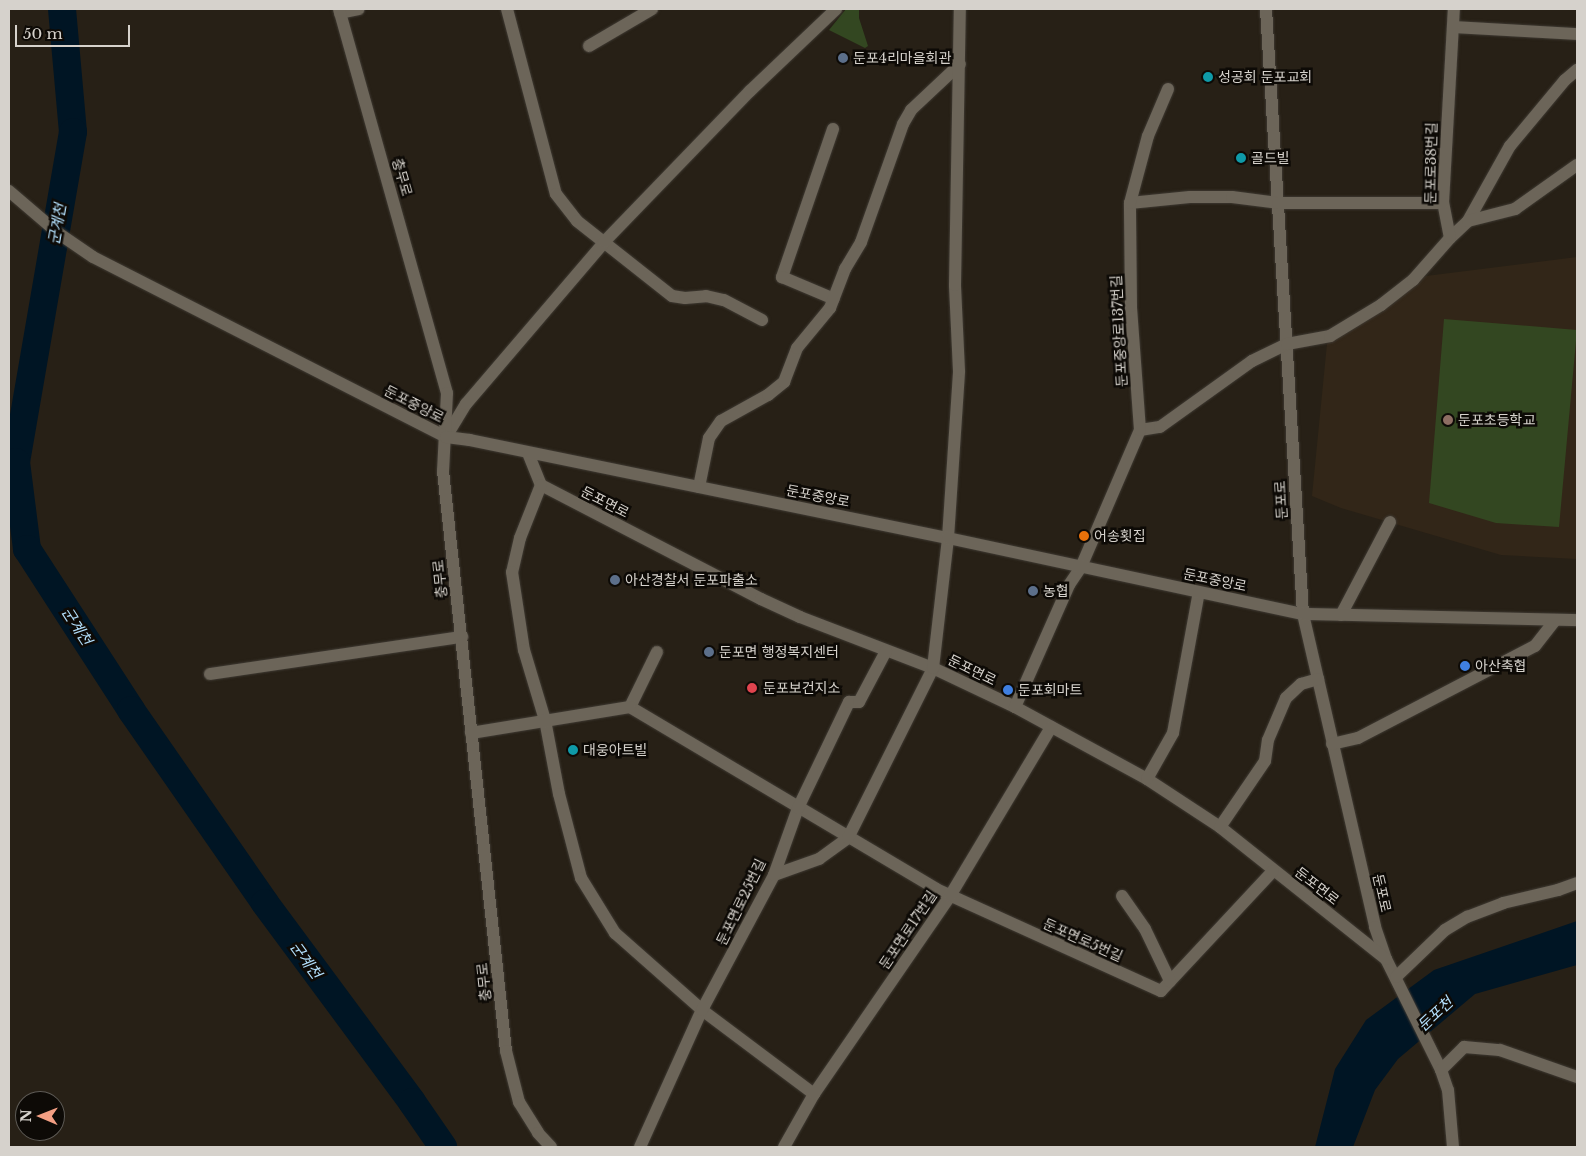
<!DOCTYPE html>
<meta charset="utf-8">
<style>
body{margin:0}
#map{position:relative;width:1586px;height:1156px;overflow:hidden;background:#272016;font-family:"Libre Baskerville","Noto Sans KR",serif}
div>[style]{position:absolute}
.education>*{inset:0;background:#322618}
.green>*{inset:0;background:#334721}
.water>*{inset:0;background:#001524}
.river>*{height:28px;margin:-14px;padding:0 14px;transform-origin:14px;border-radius:14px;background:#001524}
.roads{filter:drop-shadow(0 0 1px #3f3a33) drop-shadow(0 0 1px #3f3a33)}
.minor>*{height:12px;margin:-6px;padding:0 6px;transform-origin:6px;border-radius:6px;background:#6c6559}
.tertiary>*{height:12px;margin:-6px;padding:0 6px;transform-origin:6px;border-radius:6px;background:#6c6559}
.dots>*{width:14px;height:14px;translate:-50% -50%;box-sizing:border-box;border:2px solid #0d0a06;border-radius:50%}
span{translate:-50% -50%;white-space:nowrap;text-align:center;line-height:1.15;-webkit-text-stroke:5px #0d0a06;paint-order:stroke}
.poi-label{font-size:14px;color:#d6d2cc}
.left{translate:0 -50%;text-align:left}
.street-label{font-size:14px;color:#d6d2cc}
.water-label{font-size:15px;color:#b4e1fe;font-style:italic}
.frame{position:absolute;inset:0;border:10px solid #d6d2cc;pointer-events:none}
.north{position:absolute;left:15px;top:1091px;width:50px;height:50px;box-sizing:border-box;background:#0d0a06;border:1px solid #5d5a55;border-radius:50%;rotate:271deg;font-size:14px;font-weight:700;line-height:20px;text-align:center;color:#d6d2cc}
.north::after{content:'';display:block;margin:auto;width:18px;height:22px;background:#f39f83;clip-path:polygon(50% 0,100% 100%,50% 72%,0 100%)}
.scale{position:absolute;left:15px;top:25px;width:115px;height:22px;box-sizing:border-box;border:2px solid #d6d2cc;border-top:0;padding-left:6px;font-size:15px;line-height:18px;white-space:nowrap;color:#d6d2cc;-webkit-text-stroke:4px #0d0a06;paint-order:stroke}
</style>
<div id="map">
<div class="education">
<div style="clip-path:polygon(1577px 257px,1577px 559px,1501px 555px,1341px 508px,1312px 496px,1327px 344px,1426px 276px)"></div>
</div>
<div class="green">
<div style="clip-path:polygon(846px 9px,859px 9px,859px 18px,868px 46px,865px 48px,829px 30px)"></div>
<div style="clip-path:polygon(1444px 319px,1577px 330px,1559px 527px,1496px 523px,1429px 503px)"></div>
</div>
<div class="water">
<div style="clip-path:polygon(1577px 921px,1577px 965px,1475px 994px,1398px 1059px,1375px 1090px,1353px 1147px,1315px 1147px,1335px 1069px,1366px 1020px,1434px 970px)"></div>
</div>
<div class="river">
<div style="left:62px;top:9px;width:123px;rotate:84.9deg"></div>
<div style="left:73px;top:132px;width:335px;rotate:99.8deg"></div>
<div style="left:16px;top:462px;width:88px;rotate:82.8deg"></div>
<div style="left:27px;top:549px;width:192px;rotate:57.1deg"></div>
<div style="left:131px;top:710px;width:235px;rotate:55.2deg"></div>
<div style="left:265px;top:903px;width:247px;rotate:53.5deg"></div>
<div style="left:412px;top:1102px;width:55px;rotate:55.4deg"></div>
</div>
<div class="roads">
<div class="minor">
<div style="left:507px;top:9px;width:191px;rotate:75.2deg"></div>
<div style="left:556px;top:194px;width:34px;rotate:52deg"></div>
<div style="left:577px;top:221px;width:121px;rotate:38.3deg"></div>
<div style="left:672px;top:296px;width:13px;rotate:9deg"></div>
<div style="left:685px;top:298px;width:21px;rotate:-5deg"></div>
<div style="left:706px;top:296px;width:18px;rotate:13deg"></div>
<div style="left:724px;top:300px;width:43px;rotate:27.8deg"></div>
<div style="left:1266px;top:9px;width:606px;rotate:86.5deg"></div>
<div style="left:1303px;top:614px;width:321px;rotate:77deg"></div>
<div style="left:1375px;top:927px;width:34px;rotate:71deg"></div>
<div style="left:1386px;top:959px;width:124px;rotate:63.6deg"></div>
<div style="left:1441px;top:1070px;width:21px;rotate:71deg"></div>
<div style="left:1448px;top:1090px;width:57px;rotate:85deg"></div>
<div style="left:340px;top:13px;width:19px;rotate:-12deg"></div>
<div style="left:1455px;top:27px;width:122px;rotate:3.3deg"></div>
<div style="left:589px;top:46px;width:73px;rotate:-30.4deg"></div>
<div style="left:833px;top:129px;width:157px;rotate:109deg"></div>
<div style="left:782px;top:277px;width:56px;rotate:22.9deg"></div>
<div style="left:1130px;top:203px;width:60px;rotate:-5.7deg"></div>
<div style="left:1190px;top:197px;width:42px"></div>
<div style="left:1232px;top:197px;width:46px;rotate:7.4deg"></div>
<div style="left:1278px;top:203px;width:165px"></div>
<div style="left:1468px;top:221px;width:86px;rotate:-60.8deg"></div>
<div style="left:1510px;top:146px;width:86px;rotate:-50.2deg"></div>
<div style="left:1565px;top:80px;width:16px;rotate:-40deg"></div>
<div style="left:1450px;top:238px;width:25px;rotate:-43deg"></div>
<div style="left:1468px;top:221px;width:49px;rotate:-14.3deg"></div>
<div style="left:1515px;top:209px;width:76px;rotate:-35.4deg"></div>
<div style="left:1140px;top:430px;width:20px;rotate:-9deg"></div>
<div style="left:1160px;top:427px;width:113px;rotate:-35.7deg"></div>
<div style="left:1252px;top:361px;width:39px;rotate:-26deg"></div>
<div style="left:1287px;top:344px;width:44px;rotate:-10.5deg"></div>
<div style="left:1330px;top:336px;width:60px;rotate:-31.3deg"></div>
<div style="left:1381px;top:305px;width:41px;rotate:-38deg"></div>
<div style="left:1413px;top:280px;width:56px;rotate:-48.6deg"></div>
<div style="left:1450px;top:238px;width:36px;rotate:-101deg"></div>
<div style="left:1443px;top:203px;width:194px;rotate:-86.8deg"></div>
<div style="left:446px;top:437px;width:39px;rotate:-59deg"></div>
<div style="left:466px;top:404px;width:214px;rotate:-49.5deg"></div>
<div style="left:605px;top:241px;width:209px;rotate:-46deg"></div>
<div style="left:750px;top:91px;width:119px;rotate:-43.6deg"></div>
<div style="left:528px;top:453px;width:35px;rotate:68deg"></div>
<div style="left:541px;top:485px;width:248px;rotate:27.4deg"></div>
<div style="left:761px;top:599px;width:43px;rotate:24.8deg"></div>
<div style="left:800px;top:617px;width:142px;rotate:21deg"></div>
<div style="left:933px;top:668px;width:91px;rotate:25.4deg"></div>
<div style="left:1015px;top:707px;width:150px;rotate:28.6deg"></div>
<div style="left:1147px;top:779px;width:87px;rotate:33.3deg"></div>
<div style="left:1220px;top:827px;width:212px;rotate:38.5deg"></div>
<div style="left:541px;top:485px;width:57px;rotate:111.6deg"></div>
<div style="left:520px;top:538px;width:35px;rotate:103deg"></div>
<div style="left:512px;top:572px;width:79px;rotate:81.3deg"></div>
<div style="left:524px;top:650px;width:73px;rotate:73.3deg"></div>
<div style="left:545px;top:720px;width:75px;rotate:79.3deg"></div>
<div style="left:559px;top:794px;width:87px;rotate:75.3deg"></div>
<div style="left:581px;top:878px;width:65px;rotate:58.3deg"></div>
<div style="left:615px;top:933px;width:116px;rotate:41.5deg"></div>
<div style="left:702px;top:1010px;width:140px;rotate:36.9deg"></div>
<div style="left:699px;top:487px;width:50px;rotate:-78.5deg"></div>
<div style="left:709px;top:438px;width:21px;rotate:-55deg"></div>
<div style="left:721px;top:421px;width:54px;rotate:-29deg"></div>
<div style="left:768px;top:395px;width:21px;rotate:-39deg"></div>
<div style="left:784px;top:382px;width:36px;rotate:-69deg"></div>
<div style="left:797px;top:348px;width:52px;rotate:-50.5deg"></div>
<div style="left:830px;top:308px;width:42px;rotate:-69deg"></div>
<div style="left:845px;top:269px;width:31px;rotate:-59deg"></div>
<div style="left:861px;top:242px;width:125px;rotate:-70.4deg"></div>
<div style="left:903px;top:124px;width:16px;rotate:-60deg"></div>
<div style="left:911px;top:110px;width:67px;rotate:-43.2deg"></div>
<div style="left:1341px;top:615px;width:105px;rotate:-62.2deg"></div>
<div style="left:657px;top:652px;width:61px;rotate:116.1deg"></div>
<div style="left:630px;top:707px;width:356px;rotate:30.7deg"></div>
<div style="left:936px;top:889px;width:247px;rotate:24.4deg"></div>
<div style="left:1161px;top:991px;width:164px;rotate:-47deg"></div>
<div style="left:210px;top:674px;width:255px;rotate:-8.4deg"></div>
<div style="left:1015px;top:707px;width:133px;rotate:-66.1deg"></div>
<div style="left:1069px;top:585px;width:22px;rotate:-56deg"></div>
<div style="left:1081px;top:567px;width:149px;rotate:-66.7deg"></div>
<div style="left:1140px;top:430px;width:124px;rotate:-94.2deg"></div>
<div style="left:1131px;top:306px;width:103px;rotate:-90.6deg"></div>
<div style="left:1130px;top:203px;width:69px;rotate:-75deg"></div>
<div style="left:1148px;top:136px;width:51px;rotate:-66.9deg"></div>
<div style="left:471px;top:733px;width:161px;rotate:-9.3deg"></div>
<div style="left:1332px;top:744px;width:27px;rotate:-13deg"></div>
<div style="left:1358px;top:738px;width:199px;rotate:-27.5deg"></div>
<div style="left:1535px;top:646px;width:33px;rotate:-52deg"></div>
<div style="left:1147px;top:779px;width:53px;rotate:-60.5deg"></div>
<div style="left:1173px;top:733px;width:143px;rotate:-79.6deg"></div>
<div style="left:1220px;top:827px;width:80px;rotate:-55.7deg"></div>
<div style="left:1265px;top:761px;width:21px;rotate:-82deg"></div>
<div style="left:1268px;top:740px;width:46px;rotate:-66.8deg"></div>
<div style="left:1286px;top:698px;width:21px;rotate:-43deg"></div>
<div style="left:1301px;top:684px;width:18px;rotate:-16deg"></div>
<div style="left:774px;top:875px;width:48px;rotate:-19.6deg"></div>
<div style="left:819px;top:859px;width:36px;rotate:-36deg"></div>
<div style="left:848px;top:838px;width:190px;rotate:-63.4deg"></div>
<div style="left:933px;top:668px;width:131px;rotate:-83.4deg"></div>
<div style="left:948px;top:538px;width:167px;rotate:-86.2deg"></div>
<div style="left:959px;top:371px;width:86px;rotate:-92.7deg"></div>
<div style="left:955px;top:285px;width:276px;rotate:-89deg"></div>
<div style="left:1122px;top:896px;width:40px;rotate:55.1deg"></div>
<div style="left:1145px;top:929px;width:58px;rotate:64.3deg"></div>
<div style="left:1396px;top:977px;width:68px;rotate:-43.8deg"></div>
<div style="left:1445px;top:930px;width:26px;rotate:-31deg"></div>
<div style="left:1467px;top:917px;width:39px;rotate:-21deg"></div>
<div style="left:1503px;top:903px;width:57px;rotate:-13.3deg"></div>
<div style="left:1558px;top:890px;width:20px;rotate:-20deg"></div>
<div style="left:1441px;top:1070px;width:33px;rotate:-45deg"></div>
<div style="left:1464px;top:1047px;width:36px;rotate:5deg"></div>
<div style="left:1500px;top:1050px;width:82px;rotate:19.3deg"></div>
<div style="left:640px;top:1147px;width:150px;rotate:-65.7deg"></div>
<div style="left:702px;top:1010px;width:153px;rotate:-61.9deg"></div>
<div style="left:774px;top:875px;width:71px;rotate:-70.3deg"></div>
<div style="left:798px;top:808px;width:118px;rotate:-64.3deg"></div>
<div style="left:849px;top:702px;width:10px"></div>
<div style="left:859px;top:702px;width:58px;rotate:-62.1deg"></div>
<div style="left:784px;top:1147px;width:61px;rotate:-60.5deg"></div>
<div style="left:814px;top:1094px;width:240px;rotate:-55.5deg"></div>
<div style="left:950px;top:896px;width:197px;rotate:-59.1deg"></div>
</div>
<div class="tertiary">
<div style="left:339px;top:9px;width:399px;rotate:74.3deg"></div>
<div style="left:447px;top:393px;width:78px;rotate:92.9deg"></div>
<div style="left:443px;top:471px;width:583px;rotate:83.8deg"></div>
<div style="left:506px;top:1051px;width:53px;rotate:75.7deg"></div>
<div style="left:519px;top:1102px;width:36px;rotate:58deg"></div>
<div style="left:538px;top:1133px;width:19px;rotate:47deg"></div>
<div style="left:9px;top:191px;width:65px;rotate:40.6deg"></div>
<div style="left:58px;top:233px;width:42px;rotate:34.4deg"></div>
<div style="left:93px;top:257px;width:396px;rotate:27deg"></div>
<div style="left:446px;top:437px;width:24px;rotate:7deg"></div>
<div style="left:470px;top:440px;width:488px;rotate:11.6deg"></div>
<div style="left:948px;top:538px;width:363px;rotate:12.1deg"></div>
<div style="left:1303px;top:614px;width:274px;rotate:1.3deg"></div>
</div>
</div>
<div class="dots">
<div style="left:843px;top:58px;background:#5c6f8a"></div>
<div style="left:1208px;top:77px;background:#0f9aa8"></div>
<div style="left:1241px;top:158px;background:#0f9aa8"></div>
<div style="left:1448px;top:420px;background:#8d6e63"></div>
<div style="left:1084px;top:536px;background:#e8710a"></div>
<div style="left:615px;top:580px;background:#5c6f8a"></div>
<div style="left:1033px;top:591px;background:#5c6f8a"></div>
<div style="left:709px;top:652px;background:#5c6f8a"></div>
<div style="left:1465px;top:666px;background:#3f7fe0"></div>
<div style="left:752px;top:688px;background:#e0444e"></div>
<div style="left:1008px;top:690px;background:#3f7fe0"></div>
<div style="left:573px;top:750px;background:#0f9aa8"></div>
</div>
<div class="poi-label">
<span class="left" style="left:853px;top:58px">둔포4리마을회관</span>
<span class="left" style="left:1218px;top:77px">성공회 둔포교회</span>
<span class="left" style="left:1251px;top:158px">골드빌</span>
<span class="left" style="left:1458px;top:420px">둔포초등학교</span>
<span class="left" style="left:1094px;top:536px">어송횟집</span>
<span class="left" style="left:625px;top:580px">아산경찰서 둔포파출소</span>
<span class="left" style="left:1043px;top:591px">농협</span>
<span class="left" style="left:719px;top:652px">둔포면 행정복지센터</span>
<span class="left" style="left:1475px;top:666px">아산축협</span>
<span class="left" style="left:763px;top:688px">둔포보건지소</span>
<span class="left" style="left:1018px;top:690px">둔포회마트</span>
<span class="left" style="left:583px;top:750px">대웅아트빌</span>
</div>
<div class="street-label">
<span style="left:1431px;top:163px;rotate:-89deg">둔포로38번길</span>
<span style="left:402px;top:177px;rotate:74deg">충무로</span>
<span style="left:1119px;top:331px;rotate:-93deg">둔포중앙로137번길</span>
<span style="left:414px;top:404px;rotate:27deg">둔포중앙로</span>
<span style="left:818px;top:496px;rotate:11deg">둔포중앙로</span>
<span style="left:1281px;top:500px;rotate:-93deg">둔포로</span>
<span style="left:605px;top:502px;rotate:27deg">둔포면로</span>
<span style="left:440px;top:579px;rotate:-96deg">충무로</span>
<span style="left:1215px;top:580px;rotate:12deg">둔포중앙로</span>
<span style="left:972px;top:670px;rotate:26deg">둔포면로</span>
<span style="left:1317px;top:886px;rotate:38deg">둔포면로</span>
<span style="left:1382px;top:893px;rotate:77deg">둔포로</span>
<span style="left:741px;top:902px;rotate:-64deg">둔포면로25번길</span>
<span style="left:908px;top:930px;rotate:-56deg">둔포면로17번길</span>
<span style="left:1083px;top:940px;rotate:24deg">둔포면로5번길</span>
<span style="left:484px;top:982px;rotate:-96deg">충무로</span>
</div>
<div class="water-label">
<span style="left:57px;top:224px;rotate:-80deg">군계천</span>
<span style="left:77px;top:626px;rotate:57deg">군계천</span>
<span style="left:306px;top:960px;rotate:54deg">군계천</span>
<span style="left:1435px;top:1014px;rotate:-43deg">둔포천</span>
</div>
<div class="frame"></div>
<div class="north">N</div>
<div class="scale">50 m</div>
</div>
